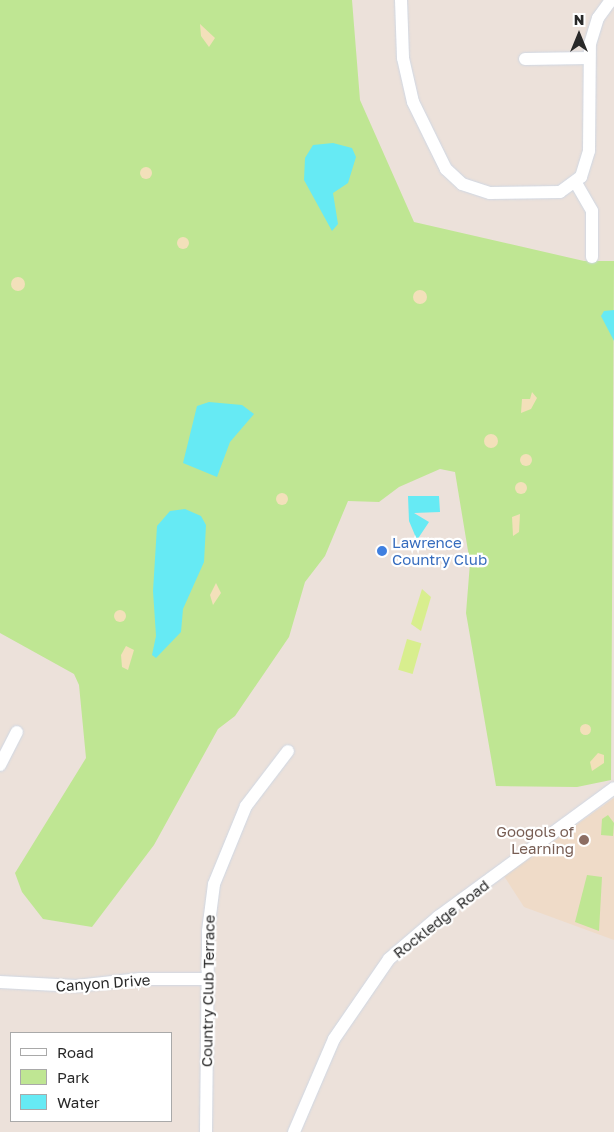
<!DOCTYPE html>
<style>
body{margin:0}
#map{position:relative;width:614px;height:1132px;overflow:hidden;background:#ece1da;font-family:"Golos Text",sans-serif}
div>[style]{position:absolute}
.education>*{inset:0;background:#efdbc8}
.green>*{inset:0;background:#bfe693}
.sand>*{inset:0;background:#f3e0ba}
.round{border-radius:50%}
.pitch>*{inset:0;background:#d8ee8e;transform-origin:0 0}
.water>*{inset:0;background:#66eaf4}
.roads{filter:drop-shadow(0 0 1px #cfd7e3) drop-shadow(0 0 1px #cfd7e3)}
.minor>*{height:12px;margin:-6px;padding:0 6px;transform-origin:6px;border-radius:6px;background:#fff}
.dots>*{width:14px;height:14px;translate:-50% -50%;box-sizing:border-box;border:2px solid #fff;border-radius:50%}
span{translate:-50% -50%;white-space:nowrap;text-align:center;line-height:1.15;-webkit-text-stroke:4.5px #fff;paint-order:stroke}
.shop-label{font-size:15px;color:#366cbe}
.left{translate:0 -50%;text-align:left}
.education-label{font-size:15px;color:#785e54}
.right{translate:-100% -50%;text-align:right}
.street-label{font-size:15px;color:#292929}
.legend{position:absolute;left:10px;top:1032px;width:162px;height:90px;box-sizing:border-box;background:#fff;border:1px solid #a9a9a9;margin:0;padding:6px 9px;list-style:none;font-size:15px;color:#292929}
.legend li{display:flex;align-items:center;gap:10px;height:25px}
.legend b{width:25px;border:1px solid #a9a9a9}
.north{position:absolute;left:554px;top:10px;width:50px;height:50px;-webkit-text-stroke:4px #fff;paint-order:stroke;rotate:0deg;font-size:14px;font-weight:700;line-height:20px;text-align:center;color:#292929}
.north::after{content:'';display:block;margin:auto;width:18px;height:22px;background:#292929;clip-path:polygon(50% 0,100% 100%,50% 72%,0 100%)}
</style>
<div id="map">
<div class="education">
<div style="clip-path:polygon(614px 798px,614px 940px,524px 907px,504px 876px)"></div>
</div>
<div class="green">
<div style="clip-path:polygon(0 0,352px 0,360px 100px,414px 222px,584px 261px,614px 261px,611px 780px,577px 787px,496px 786px,466px 613px,470px 563px,455px 472px,440px 469px,399px 487px,379px 502px,348px 501px,325px 556px,305px 582px,289px 637px,235px 716px,218px 729px,154px 845px,92px 927px,43px 919px,22px 892px,15px 873px,86px 758px,79px 685px,74px 674px,0 633px)"></div>
<div style="clip-path:polygon(608px 815px,614px 823px,613px 836px,601px 835px,602px 819px)"></div>
<div style="clip-path:polygon(587px 875px,602px 877px,599px 931px,575px 922px)"></div>
</div>
<div class="sand">
<div style="clip-path:polygon(200px 24px,215px 38px,209px 47px,201px 36px)"></div>
<div class="round" style="left:140px;top:167px;width:12px;height:12px"></div>
<div class="round" style="left:177px;top:237px;width:12px;height:12px"></div>
<div class="round" style="left:11px;top:277px;width:14px;height:14px"></div>
<div class="round" style="left:413px;top:290px;width:14px;height:14px"></div>
<div style="clip-path:polygon(532px 392px,537px 398px,531px 409px,521px 413px,522px 399px,530px 399px)"></div>
<div class="round" style="left:484px;top:434px;width:14px;height:14px"></div>
<div class="round" style="left:520px;top:454px;width:12px;height:12px"></div>
<div class="round" style="left:515px;top:482px;width:12px;height:12px"></div>
<div class="round" style="left:276px;top:493px;width:12px;height:12px"></div>
<div style="clip-path:polygon(520px 514px,519px 532px,513px 536px,512px 517px)"></div>
<div style="clip-path:polygon(216px 583px,221px 593px,213px 605px,210px 595px)"></div>
<div class="round" style="left:114px;top:610px;width:12px;height:12px"></div>
<div style="clip-path:polygon(126px 646px,134px 650px,128px 670px,122px 667px,121px 655px)"></div>
<div class="round" style="left:579.5px;top:723.5px;width:11px;height:11px"></div>
<div style="clip-path:polygon(598px 753px,604px 755px,604px 763px,592px 771px,590px 762px)"></div>
</div>
<div class="pitch">
<div style="clip-path:polygon(422px 589px,431px 597px,421px 631px,411px 624px)"></div>
<div style="left:407px;top:639px;width:15px;height:32px;rotate:16deg"></div>
</div>
<div class="water">
<div style="clip-path:polygon(333px 143px,352px 148px,356px 157px,348px 183px,333px 193px,338px 224px,332px 231px,304px 180px,305px 158px,313px 145px)"></div>
<div style="clip-path:polygon(614px 310px,614px 341px,601px 316px,604px 311px)"></div>
<div style="clip-path:polygon(209px 402px,242px 405px,254px 414px,230px 442px,217px 477px,183px 463px,197px 406px)"></div>
<div style="clip-path:polygon(408px 496px,439px 496px,440px 512px,414px 513px,429px 522px,417px 540px,409px 521px)"></div>
<div style="clip-path:polygon(170px 511px,185px 509px,201px 516px,206px 525px,204px 562px,183px 609px,181px 632px,156px 658px,152px 655px,156px 636px,153px 591px,157px 526px)"></div>
</div>
<div class="roads">
<div class="minor">
<div style="left:401px;top:0;width:58px;rotate:88deg"></div>
<div style="left:403px;top:58px;width:45px;rotate:77.2deg"></div>
<div style="left:413px;top:102px;width:75px;rotate:63.8deg"></div>
<div style="left:446px;top:169px;width:22px;rotate:43deg"></div>
<div style="left:462px;top:184px;width:29px;rotate:18deg"></div>
<div style="left:490px;top:193px;width:70px;rotate:-0.8deg"></div>
<div style="left:560px;top:192px;width:26px;rotate:-36deg"></div>
<div style="left:581px;top:177px;width:27px;rotate:-73deg"></div>
<div style="left:589px;top:151px;width:107px;rotate:-89.5deg"></div>
<div style="left:590px;top:44px;width:27px;rotate:-73deg"></div>
<div style="left:598px;top:18px;width:22px;rotate:-54deg"></div>
<div style="left:525px;top:59px;width:64px;rotate:-0.9deg"></div>
<div style="left:576px;top:183px;width:32px;rotate:60deg"></div>
<div style="left:592px;top:211px;width:46px;rotate:90deg"></div>
<div style="left:0;top:765px;width:37px;rotate:-63deg"></div>
<div style="left:0;top:982px;width:76px;rotate:3deg"></div>
<div style="left:76px;top:986px;width:64px;rotate:-6.2deg"></div>
<div style="left:140px;top:979px;width:67px"></div>
<div style="left:206px;top:1132px;width:201px;rotate:-89.4deg"></div>
<div style="left:208px;top:931px;width:47px;rotate:-82.7deg"></div>
<div style="left:214px;top:884px;width:84px;rotate:-67.7deg"></div>
<div style="left:246px;top:806px;width:69px;rotate:-52.6deg"></div>
<div style="left:294px;top:1132px;width:101px;rotate:-66.7deg"></div>
<div style="left:334px;top:1039px;width:97px;rotate:-55.5deg"></div>
<div style="left:389px;top:959px;width:65px;rotate:-40.6deg"></div>
<div style="left:438px;top:917px;width:218px;rotate:-36.2deg"></div>
</div>
</div>
<div class="dots">
<div style="left:382px;top:551px;background:#3f7fe0"></div>
<div style="left:584px;top:840px;background:#8d6e63"></div>
</div>
<div class="shop-label">
<span class="left" style="left:392px;top:551px">Lawrence<br>Country Club</span>
</div>
<div class="education-label">
<span class="right" style="left:574px;top:840px">Googols of<br>Learning</span>
</div>
<div class="street-label">
<span style="left:441px;top:919px;rotate:-38deg">Rockledge Road</span>
<span style="left:103px;top:983px;rotate:-4deg">Canyon Drive</span>
<span style="left:208px;top:991px;rotate:-89deg">Country Club Terrace</span>
</div>
<ul class="legend">
<li><b style="height:6px;background:#fff"></b>Road</li>
<li><b style="height:14px;background:#bfe693"></b>Park</li>
<li><b style="height:14px;background:#66eaf4"></b>Water</li>
</ul>
<div class="north">N</div>
</div>
